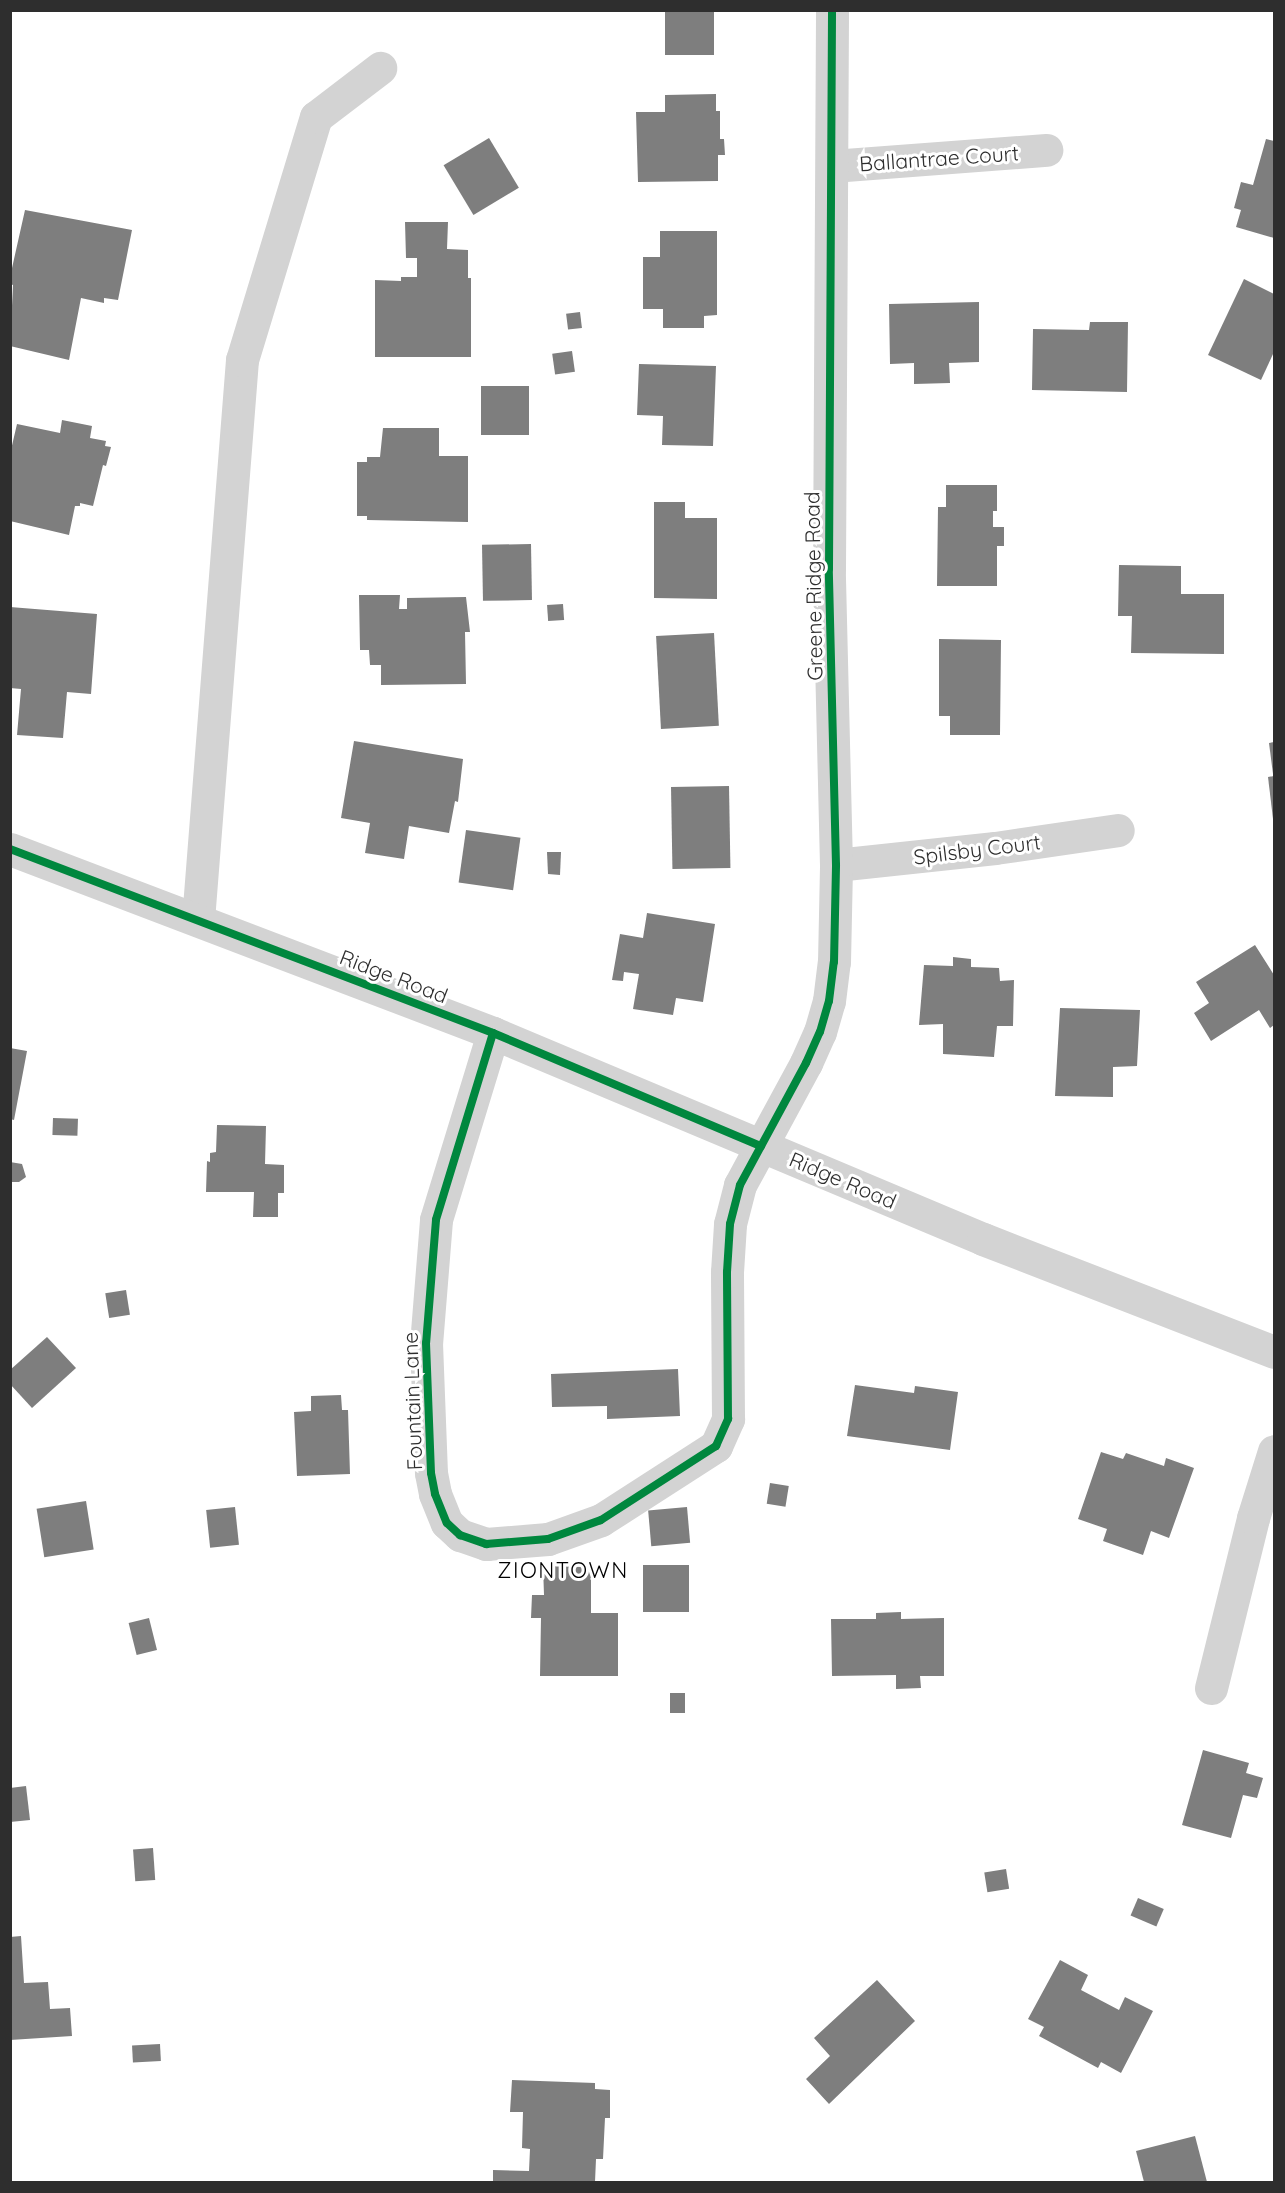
<!DOCTYPE html>
<style>
body{margin:0}
#map{position:relative;width:1285px;height:2193px;overflow:hidden;background:#fff;font-family:Quicksand,sans-serif}
div>[style]{position:absolute}
.building>*{inset:0;background:#7e7e7e;transform-origin:0 0}
.minor>*{height:33px;margin:-16.5px;padding:0 16.5px;transform-origin:16.5px;border-radius:16.5px;background:#d3d3d3}
.tertiary>*{height:33px;margin:-16.5px;padding:0 16.5px;transform-origin:16.5px;border-radius:16.5px;background:#d3d3d3}
.cycleway>*{height:8px;margin:-4px;padding:0 4px;transform-origin:4px;border-radius:4px;background:#00873e}
span{translate:-50% -50%;white-space:nowrap;text-align:center;line-height:1.15;-webkit-text-stroke:6px #fff;paint-order:stroke}
.street-label{font-size:21px;color:#2e2e2e}
.neighbourhood-label{font-size:22px;color:#000;letter-spacing:1.5px}
.frame{position:absolute;inset:0;border:12px solid #2e2e2e;pointer-events:none}
</style>
<div id="map">
<div class="building">
<div style="left:665px;top:10px;width:49px;height:45px"></div>
<div style="clip-path:polygon(716px 94px,716px 111px,720px 111px,720px 139px,724px 139px,725px 155px,718px 155px,718px 181px,638px 182px,636px 112px,665px 112px,665px 95px)"></div>
<div style="left:489px;top:138px;width:58px;height:53px;rotate:59deg"></div>
<div style="clip-path:polygon(1266px 139px,1274px 141px,1274px 238px,1236px 227px,1241px 210px,1234px 208px,1241px 182px,1253px 185px)"></div>
<div style="clip-path:polygon(25px 210px,132px 230px,118px 300px,104px 298px,104px 303px,81px 298px,69px 360px,10px 346px,13px 285px,10px 284px,10px 277px)"></div>
<div style="clip-path:polygon(405px 222px,448px 222px,447px 249px,468px 250px,468px 278px,471px 278px,471px 357px,375px 357px,375px 280px,401px 281px,401px 277px,417px 277px,417px 258px,406px 258px)"></div>
<div style="clip-path:polygon(660px 231px,717px 231px,717px 315px,704px 316px,704px 328px,663px 328px,663px 309px,643px 309px,643px 257px,660px 257px)"></div>
<div style="clip-path:polygon(1244px 279px,1274px 294px,1274px 352px,1261px 380px,1208px 355px)"></div>
<div style="clip-path:polygon(979px 302px,979px 362px,949px 363px,950px 383px,914px 384px,914px 363px,890px 364px,889px 304px)"></div>
<div style="left:580px;top:312px;width:16px;height:14px;rotate:83deg"></div>
<div style="clip-path:polygon(1090px 322px,1128px 322px,1127px 392px,1032px 390px,1033px 329px,1089px 330px)"></div>
<div style="left:572px;top:351px;width:21px;height:20px;rotate:82deg"></div>
<div style="clip-path:polygon(639px 364px,716px 366px,713px 446px,662px 445px,663px 416px,637px 415px)"></div>
<div style="left:481px;top:386px;width:48px;height:49px"></div>
<div style="clip-path:polygon(62px 420px,92px 426px,90px 438px,106px 441px,105px 446px,111px 447px,106px 466px,103px 465px,93px 506px,80px 503px,80px 506px,75px 506px,69px 535px,10px 521px,10px 454px,17px 424px,60px 433px)"></div>
<div style="clip-path:polygon(383px 428px,439px 428px,439px 456px,468px 456px,468px 522px,367px 520px,367px 516px,357px 516px,357px 462px,367px 462px,367px 457px,380px 457px)"></div>
<div style="clip-path:polygon(946px 485px,997px 485px,997px 511px,993px 511px,993px 527px,1004px 527px,1004px 546px,997px 546px,997px 586px,937px 586px,938px 507px,946px 507px)"></div>
<div style="clip-path:polygon(654px 502px,685px 502px,685px 518px,717px 518px,717px 599px,654px 598px)"></div>
<div style="left:531px;top:544px;width:56px;height:49px;rotate:89deg"></div>
<div style="clip-path:polygon(1119px 565px,1181px 566px,1181px 594px,1224px 594px,1224px 654px,1131px 653px,1132px 616px,1118px 616px)"></div>
<div style="clip-path:polygon(359px 595px,400px 595px,399px 609px,407px 609px,407px 598px,466px 597px,470px 632px,465px 632px,466px 684px,381px 685px,381px 665px,370px 665px,369px 650px,360px 650px)"></div>
<div style="left:563px;top:604px;width:16px;height:16px;rotate:86deg"></div>
<div style="clip-path:polygon(10px 607px,97px 614px,91px 694px,67px 692px,63px 738px,17px 735px,21px 689px,10px 688px)"></div>
<div style="left:714px;top:633px;width:93px;height:58px;rotate:87deg"></div>
<div style="clip-path:polygon(939px 639px,1001px 640px,1000px 735px,950px 735px,950px 716px,939px 716px)"></div>
<div style="clip-path:polygon(354px 741px,463px 759px,458px 802px,455px 801px,449px 833px,409px 826px,404px 859px,365px 853px,370px 823px,341px 818px)"></div>
<div style="clip-path:polygon(1274px 742px,1274px 774px,1273px 774px,1269px 743px)"></div>
<div style="clip-path:polygon(1274px 776px,1274px 819px,1273px 819px,1268px 777px)"></div>
<div style="left:729px;top:786px;width:82px;height:58px;rotate:89deg"></div>
<div style="left:466px;top:830px;width:55px;height:53px;rotate:8deg"></div>
<div style="clip-path:polygon(547px 852px,561px 852px,560px 875px,548px 874px)"></div>
<div style="clip-path:polygon(647px 913px,715px 924px,703px 1002px,676px 998px,673px 1015px,633px 1009px,639px 974px,624px 972px,623px 981px,612px 980px,620px 934px,643px 938px)"></div>
<div style="clip-path:polygon(1255px 945px,1274px 975px,1274px 1025px,1270px 1028px,1259px 1010px,1211px 1041px,1194px 1013px,1209px 1003px,1196px 982px)"></div>
<div style="clip-path:polygon(953px 957px,971px 959px,971px 967px,999px 968px,1000px 981px,1014px 980px,1013px 1026px,997px 1026px,994px 1057px,943px 1054px,943px 1024px,919px 1025px,924px 965px,953px 966px)"></div>
<div style="clip-path:polygon(1060px 1008px,1140px 1010px,1137px 1066px,1113px 1067px,1113px 1097px,1055px 1096px)"></div>
<div style="clip-path:polygon(10px 1048px,27px 1051px,14px 1120px,10px 1119px)"></div>
<div style="left:53px;top:1118px;width:25px;height:17px;rotate:2deg"></div>
<div style="clip-path:polygon(217px 1125px,266px 1126px,265px 1164px,284px 1165px,284px 1193px,278px 1193px,278px 1217px,253px 1217px,254px 1192px,206px 1192px,207px 1161px,210px 1162px,210px 1153px,216px 1152px)"></div>
<div style="clip-path:polygon(10px 1162px,22px 1164px,26px 1177px,19px 1182px,10px 1182px)"></div>
<div style="left:126px;top:1290px;width:25px;height:21px;rotate:81deg"></div>
<div style="clip-path:polygon(47px 1337px,76px 1368px,32px 1408px,10px 1384px,10px 1370px)"></div>
<div style="clip-path:polygon(678px 1369px,680px 1416px,607px 1419px,607px 1406px,552px 1407px,551px 1374px)"></div>
<div style="clip-path:polygon(855px 1385px,914px 1393px,915px 1386px,958px 1392px,950px 1450px,847px 1436px)"></div>
<div style="clip-path:polygon(341px 1395px,342px 1410px,348px 1410px,350px 1474px,297px 1476px,294px 1412px,311px 1411px,311px 1396px)"></div>
<div style="clip-path:polygon(1101px 1452px,1123px 1459px,1126px 1453px,1164px 1466px,1166px 1458px,1194px 1468px,1169px 1538px,1151px 1531px,1143px 1555px,1103px 1541px,1107px 1529px,1078px 1519px)"></div>
<div style="left:770px;top:1483px;width:19px;height:21px;rotate:9deg"></div>
<div style="left:86px;top:1501px;width:49px;height:50px;rotate:81deg"></div>
<div style="left:235px;top:1507px;width:38px;height:29px;rotate:84deg"></div>
<div style="left:687px;top:1507px;width:36px;height:39px;rotate:85deg"></div>
<div style="left:689px;top:1565px;width:47px;height:46px;rotate:90deg"></div>
<div style="clip-path:polygon(543px 1566px,591px 1567px,591px 1613px,618px 1613px,618px 1676px,540px 1676px,541px 1618px,531px 1618px,532px 1595px,544px 1595px)"></div>
<div style="clip-path:polygon(901px 1612px,901px 1619px,944px 1618px,944px 1676px,920px 1676px,921px 1688px,896px 1689px,896px 1675px,832px 1676px,831px 1619px,876px 1619px,876px 1613px)"></div>
<div style="left:149px;top:1618px;width:33px;height:21px;rotate:76deg"></div>
<div style="left:670px;top:1693px;width:15px;height:20px"></div>
<div style="clip-path:polygon(1203px 1750px,1249px 1763px,1246px 1773px,1263px 1778px,1257px 1798px,1243px 1795px,1231px 1838px,1182px 1825px)"></div>
<div style="clip-path:polygon(26px 1786px,30px 1820px,10px 1822px,10px 1788px)"></div>
<div style="left:153px;top:1848px;width:32px;height:20px;rotate:86deg"></div>
<div style="left:1006px;top:1869px;width:20px;height:22px;rotate:81deg"></div>
<div style="left:1138px;top:1898px;width:28px;height:19px;rotate:23deg"></div>
<div style="clip-path:polygon(21px 1936px,24px 1983px,48px 1982px,50px 2009px,70px 2008px,72px 2036px,10px 2040px,10px 1937px)"></div>
<div style="clip-path:polygon(1060px 1960px,1088px 1975px,1081px 1990px,1119px 2010px,1125px 1997px,1153px 2011px,1121px 2073px,1101px 2062px,1098px 2068px,1039px 2036px,1044px 2027px,1028px 2019px)"></div>
<div style="clip-path:polygon(877px 1980px,915px 2021px,829px 2104px,806px 2079px,830px 2056px,814px 2038px)"></div>
<div style="left:160px;top:2044px;width:17px;height:28px;rotate:87deg"></div>
<div style="clip-path:polygon(512px 2080px,595px 2083px,595px 2089px,610px 2090px,610px 2118px,605px 2118px,603px 2159px,596px 2159px,595px 2182px,493px 2182px,493px 2170px,529px 2171px,530px 2149px,522px 2148px,523px 2112px,510px 2112px)"></div>
<div style="clip-path:polygon(1195px 2136px,1207px 2182px,1144px 2182px,1136px 2151px)"></div>
</div>
<div class="minor">
<div style="left:832px;top:166px;width:215px;rotate:-4.3deg"></div>
<div style="left:836px;top:865px;width:160px;rotate:-6.1deg"></div>
<div style="left:995px;top:848px;width:124px;rotate:-8.3deg"></div>
<div style="left:198px;top:920px;width:562px;rotate:-85.51deg"></div>
<div style="left:242px;top:360px;width:254px;rotate:-73.1deg"></div>
<div style="left:316px;top:117px;width:81px;rotate:-37.4deg"></div>
<div style="left:493px;top:1033px;width:195px;rotate:107deg"></div>
<div style="left:436px;top:1220px;width:123px;rotate:94.6deg"></div>
<div style="left:426px;top:1343px;width:130px;rotate:87.8deg"></div>
<div style="left:431px;top:1473px;width:21px;rotate:79deg"></div>
<div style="left:435px;top:1494px;width:31px;rotate:68deg"></div>
<div style="left:447px;top:1523px;width:18px;rotate:43deg"></div>
<div style="left:460px;top:1535px;width:28px;rotate:19deg"></div>
<div style="left:486px;top:1544px;width:62px;rotate:-4.6deg"></div>
<div style="left:548px;top:1539px;width:56px;rotate:-19.7deg"></div>
<div style="left:601px;top:1520px;width:137px;rotate:-32.8deg"></div>
<div style="left:716px;top:1446px;width:30px;rotate:-66deg"></div>
<div style="left:728px;top:1419px;width:147px;rotate:-90.4deg"></div>
<div style="left:727px;top:1272px;width:48px;rotate:-86.4deg"></div>
<div style="left:730px;top:1224px;width:40px;rotate:-75.6deg"></div>
<div style="left:740px;top:1185px;width:139px;rotate:-61.6deg"></div>
<div style="left:806px;top:1063px;width:34px;rotate:-66deg"></div>
<div style="left:820px;top:1032px;width:32px;rotate:-74deg"></div>
<div style="left:829px;top:1001px;width:39px;rotate:-83deg"></div>
<div style="left:834px;top:962px;width:97px;rotate:-88.8deg"></div>
<div style="left:836px;top:865px;width:296px;rotate:-91.4deg"></div>
<div style="left:829px;top:569px;width:559px;rotate:-89.69deg"></div>
<div style="left:1211px;top:1688px;width:175px;rotate:-76.1deg"></div>
<div style="left:1253px;top:1518px;width:70px;rotate:-72.6deg"></div>
</div>
<div class="tertiary">
<div style="left:10px;top:849px;width:517px;rotate:20.85deg"></div>
<div style="left:493px;top:1033px;width:532px;rotate:22.8deg"></div>
<div style="left:983px;top:1239px;width:312px;rotate:21.2deg"></div>
</div>
<div class="cycleway">
<div style="left:10px;top:849px;width:517px;rotate:20.85deg"></div>
<div style="left:493px;top:1033px;width:291px;rotate:22.9deg"></div>
<div style="left:493px;top:1033px;width:195px;rotate:107deg"></div>
<div style="left:436px;top:1220px;width:123px;rotate:94.6deg"></div>
<div style="left:426px;top:1343px;width:130px;rotate:87.8deg"></div>
<div style="left:431px;top:1473px;width:21px;rotate:79deg"></div>
<div style="left:435px;top:1494px;width:31px;rotate:68deg"></div>
<div style="left:447px;top:1523px;width:18px;rotate:43deg"></div>
<div style="left:460px;top:1535px;width:28px;rotate:19deg"></div>
<div style="left:486px;top:1544px;width:62px;rotate:-4.6deg"></div>
<div style="left:548px;top:1539px;width:56px;rotate:-19.7deg"></div>
<div style="left:601px;top:1520px;width:137px;rotate:-32.8deg"></div>
<div style="left:716px;top:1446px;width:30px;rotate:-66deg"></div>
<div style="left:728px;top:1419px;width:147px;rotate:-90.4deg"></div>
<div style="left:727px;top:1272px;width:48px;rotate:-86.4deg"></div>
<div style="left:730px;top:1224px;width:40px;rotate:-75.6deg"></div>
<div style="left:740px;top:1185px;width:139px;rotate:-61.6deg"></div>
<div style="left:806px;top:1063px;width:34px;rotate:-66deg"></div>
<div style="left:820px;top:1032px;width:32px;rotate:-74deg"></div>
<div style="left:829px;top:1001px;width:39px;rotate:-83deg"></div>
<div style="left:834px;top:962px;width:97px;rotate:-88.8deg"></div>
<div style="left:836px;top:865px;width:296px;rotate:-91.4deg"></div>
<div style="left:829px;top:569px;width:559px;rotate:-89.69deg"></div>
</div>
<div class="street-label">
<span style="left:939px;top:158px;rotate:-4deg">Ballantrae Court</span>
<span style="left:813px;top:586px;rotate:-91deg">Greene Ridge Road</span>
<span style="left:977px;top:849px;rotate:-7deg">Spilsby Court</span>
<span style="left:394px;top:976px;rotate:21deg">Ridge Road</span>
<span style="left:843px;top:1180px;rotate:23deg">Ridge Road</span>
<span style="left:412px;top:1401px;rotate:-92deg">Fountain Lane</span>
</div>
<div class="neighbourhood-label">
<span style="left:563px;top:1571px">ZIONTOWN</span>
</div>
<div class="frame"></div>
</div>
